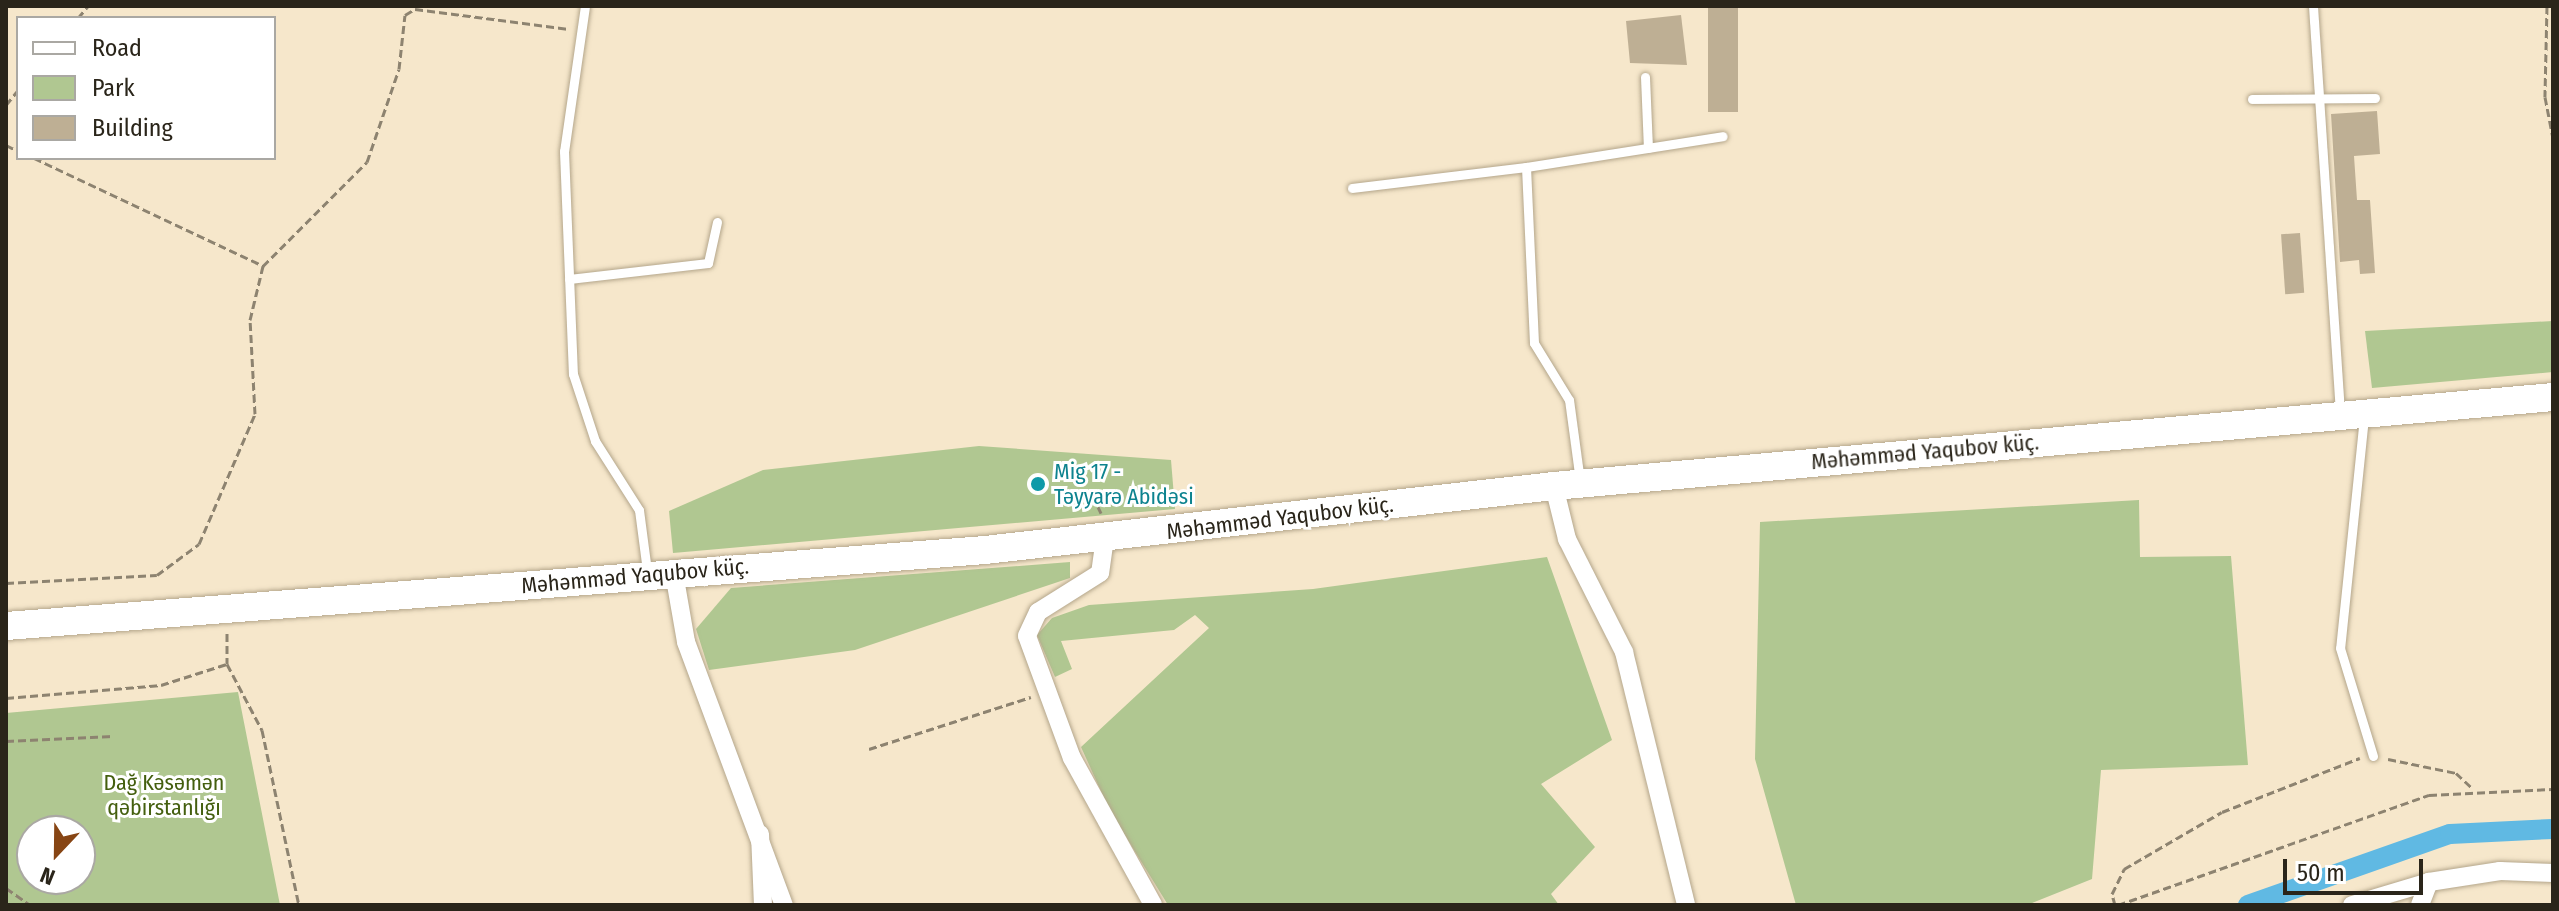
<!DOCTYPE html>
<meta charset="utf-8">
<style>
body{margin:0}
#map{position:relative;width:2559px;height:911px;overflow:hidden;background:#f6e7cb;font-family:"Fira Sans Condensed",sans-serif}
div>[style]{position:absolute}
.green>*{inset:0;background:#b0c791}
.canal>*{height:20px;margin:-10px;padding:0 10px;transform-origin:10px;border-radius:10px;background:#60b9e3}
.building>*{inset:0;background:#beaf94;transform-origin:0 0}
.path>*{height:3px;margin-top:-1.5px;transform-origin:0;background:repeating-linear-gradient(90deg,#8d8370 0 8px,transparent 0 12px)}
.roads{filter:drop-shadow(0 0 2px #b4a68b) drop-shadow(0 0 2px #b4a68b)}
.lane>*{height:9px;margin:-4.5px;padding:0 4.5px;transform-origin:4.5px;border-radius:4.5px;background:#fff}
.street>*{height:18px;margin:-9px;padding:0 9px;transform-origin:9px;border-radius:9px;background:#fff}
.primary>*{height:28px;margin:-14px;padding:0 14px;transform-origin:14px;border-radius:14px;background:#fff}
.dots>*{width:22px;height:22px;translate:-50% -50%;box-sizing:border-box;border:4px solid #fff;border-radius:50%}
span{translate:-50% -50%;white-space:nowrap;text-align:center;line-height:1.15;-webkit-text-stroke:6px #fff;paint-order:stroke}
.street-label{font-size:22px;color:#2a251a}
.culture-label{font-size:22px;color:#0d838f}
.left{translate:0 -50%;text-align:left}
.park-label{font-size:22px;color:#445f0f}
.frame{position:absolute;inset:0;border:8px solid #2a251a;pointer-events:none}
.legend{position:absolute;left:16px;top:16px;width:260px;height:144px;box-sizing:border-box;background:#fff;border:2px solid #aaa8a3;margin:0;padding:10px 14px;list-style:none;font-size:24px;color:#2a251a}
.legend li{display:flex;align-items:center;gap:16px;height:40px}
.legend b{width:40px;border:2px solid #aaa8a3}
.north{position:absolute;left:16px;top:815px;width:80px;height:80px;box-sizing:border-box;background:#fff;border:2px solid #aaa8a3;border-radius:50%;rotate:202deg;font-size:22px;font-weight:700;line-height:32px;text-align:center;color:#2a251a}
.north::after{content:'';display:block;margin:auto;width:28px;height:36px;background:#874514;clip-path:polygon(50% 0,100% 100%,50% 72%,0 100%)}
.scale{position:absolute;left:2283px;top:859px;width:140px;height:36px;box-sizing:border-box;border:4px solid #2a251a;border-top:0;padding-left:10px;font-size:24px;line-height:28px;white-space:nowrap;color:#2a251a;-webkit-text-stroke:6px #fff;paint-order:stroke}
</style>
<div id="map">
<div class="green">
<div style="clip-path:polygon(2553px 321px,2553px 372px,2372px 388px,2365px 331px)"></div>
<div style="clip-path:polygon(979px 446px,1171px 460px,1175px 509px,673px 553px,669px 511px,763px 470px)"></div>
<div style="clip-path:polygon(2139px 500px,2140px 557px,2231px 556px,2248px 765px,2101px 770px,2092px 879px,2027px 905px,1796px 905px,1755px 759px,1760px 522px)"></div>
<div style="clip-path:polygon(1547px 557px,1612px 740px,1541px 784px,1595px 847px,1551px 894px,1559px 905px,1168px 905px,1110px 811px,1081px 747px,1209px 628px,1195px 615px,1174px 630px,1061px 641px,1072px 669px,1055px 677px,1037px 635px,1052px 618px,1089px 605px,1313px 589px)"></div>
<div style="clip-path:polygon(1070px 562px,1070px 578px,855px 650px,709px 670px,696px 629px,731px 588px)"></div>
<div style="clip-path:polygon(evenodd,238px 692px,280px 905px,6px 905px,6px 713px,238px 692px,80px 831px,80px 879px,32px 879px,32px 831px,80px 831px)"></div>
</div>
<div class="canal">
<div style="left:2248px;top:905px;width:214px;rotate:-19.4deg"></div>
<div style="left:2450px;top:834px;width:103px;rotate:-2.8deg"></div>
</div>
<div class="building">
<div style="left:1708px;top:6px;width:30px;height:106px"></div>
<div style="clip-path:polygon(1681px 15px,1687px 65px,1630px 63px,1626px 21px)"></div>
<div style="clip-path:polygon(2377px 111px,2380px 154px,2354px 156px,2357px 200px,2370px 200px,2375px 273px,2360px 274px,2359px 260px,2340px 262px,2331px 114px)"></div>
<div style="left:2300px;top:233px;width:60px;height:19px;rotate:86deg"></div>
</div>
<div class="path">
<div style="left:2547px;top:6px;width:91px;rotate:91.3deg"></div>
<div style="left:2545px;top:97px;width:42px;rotate:79deg"></div>
<div style="left:78px;top:18px;width:16px;rotate:-50deg"></div>
<div style="left:6px;top:105px;width:19px;rotate:-51deg"></div>
<div style="left:6px;top:145px;width:13px;rotate:27deg"></div>
<div style="left:34px;top:158px;width:253px;rotate:25.2deg"></div>
<div style="left:1054px;top:487px;width:40px;rotate:13deg"></div>
<div style="left:1093px;top:496px;width:19px;rotate:65deg"></div>
<div style="left:6px;top:583px;width:151px;rotate:-3deg"></div>
<div style="left:157px;top:575px;width:52px;rotate:-36.4deg"></div>
<div style="left:199px;top:544px;width:142px;rotate:-66.7deg"></div>
<div style="left:255px;top:414px;width:94px;rotate:-93deg"></div>
<div style="left:250px;top:320px;width:56px;rotate:-76.5deg"></div>
<div style="left:263px;top:266px;width:147px;rotate:-45deg"></div>
<div style="left:367px;top:162px;width:98px;rotate:-71deg"></div>
<div style="left:399px;top:69px;width:54px;rotate:-83.7deg"></div>
<div style="left:405px;top:15px;width:12px;rotate:-31deg"></div>
<div style="left:415px;top:9px;width:155px;rotate:7.4deg"></div>
<div style="left:227px;top:633px;width:31px;rotate:90deg"></div>
<div style="left:227px;top:664px;width:75px;rotate:62.1deg"></div>
<div style="left:262px;top:730px;width:179px;rotate:78.1deg"></div>
<div style="left:6px;top:698px;width:156px;rotate:-4.8deg"></div>
<div style="left:161px;top:685px;width:69px;rotate:-17.7deg"></div>
<div style="left:6px;top:741px;width:107px;rotate:-2.7deg"></div>
<div style="left:869px;top:749px;width:170px;rotate:-17.8deg"></div>
<div style="left:2388px;top:759px;width:69px;rotate:11.6deg"></div>
<div style="left:2456px;top:773px;width:22px;rotate:43deg"></div>
<div style="left:6px;top:888px;width:29px;rotate:35deg"></div>
<div style="left:2115px;top:905px;width:11px;rotate:-105deg"></div>
<div style="left:2112px;top:894px;width:28px;rotate:-64deg"></div>
<div style="left:2124px;top:869px;width:113px;rotate:-30.2deg"></div>
<div style="left:2222px;top:812px;width:148px;rotate:-21.4deg"></div>
<div style="left:2118px;top:905px;width:330px;rotate:-19.5deg"></div>
<div style="left:2429px;top:795px;width:124px;rotate:-2.8deg"></div>
</div>
<div class="roads">
<div class="lane">
<div style="left:585px;top:6px;width:147px;rotate:98.2deg"></div>
<div style="left:564px;top:151px;width:223px;rotate:87.7deg"></div>
<div style="left:573px;top:374px;width:71px;rotate:71.8deg"></div>
<div style="left:595px;top:441px;width:82px;rotate:57.5deg"></div>
<div style="left:639px;top:510px;width:62px;rotate:82.5deg"></div>
<div style="left:2313px;top:6px;width:407px;rotate:86.2deg"></div>
<div style="left:1645px;top:77px;width:71px;rotate:87.6deg"></div>
<div style="left:2252px;top:99px;width:123px;rotate:-0.5deg"></div>
<div style="left:1352px;top:188px;width:175px;rotate:-6.9deg"></div>
<div style="left:569px;top:279px;width:140px;rotate:-6.6deg"></div>
<div style="left:708px;top:263px;width:42px;rotate:-77.6deg"></div>
<div style="left:2364px;top:417px;width:232px;rotate:95.9deg"></div>
<div style="left:2340px;top:648px;width:113px;rotate:73deg"></div>
<div style="left:1580px;top:481px;width:82px;rotate:-97.7deg"></div>
<div style="left:1569px;top:400px;width:67px;rotate:-121.6deg"></div>
<div style="left:1534px;top:343px;width:176px;rotate:-92.6deg"></div>
<div style="left:1526px;top:167px;width:199px;rotate:-8.9deg"></div>
</div>
<div class="street">
<div style="left:1554px;top:486px;width:55px;rotate:76.2deg"></div>
<div style="left:1567px;top:539px;width:127px;rotate:63.2deg"></div>
<div style="left:1624px;top:652px;width:260px;rotate:76.2deg"></div>
<div style="left:1105px;top:538px;width:35px;rotate:98deg"></div>
<div style="left:1100px;top:573px;width:73px;rotate:147.8deg"></div>
<div style="left:1038px;top:612px;width:26px;rotate:115deg"></div>
<div style="left:1027px;top:636px;width:130px;rotate:69.8deg"></div>
<div style="left:1072px;top:758px;width:168px;rotate:61.1deg"></div>
<div style="left:674px;top:573px;width:70px;rotate:80.1deg"></div>
<div style="left:686px;top:642px;width:281px;rotate:69.6deg"></div>
<div style="left:760px;top:834px;width:71px;rotate:87.6deg"></div>
<div style="left:2352px;top:905px;width:80px;rotate:-16.6deg"></div>
<div style="left:2429px;top:882px;width:72px;rotate:-8.8deg"></div>
<div style="left:2500px;top:871px;width:53px;rotate:2.2deg"></div>
<div style="left:2420px;top:905px;width:25px;rotate:-69deg"></div>
</div>
<div class="primary">
<div style="left:6px;top:626px;width:982px;rotate:-4.44deg"></div>
<div style="left:985px;top:550px;width:573px;rotate:-6.42deg"></div>
<div style="left:1554px;top:486px;width:1003px;rotate:-5.09deg"></div>
</div>
</div>
<div class="dots">
<div style="left:1038px;top:484px;background:#0f9aa8"></div>
</div>
<div class="street-label">
<span style="left:1925px;top:452px;rotate:-5deg">Məhəmməd Yaqubov küç.</span>
<span style="left:1280px;top:518px;rotate:-7deg">Məhəmməd Yaqubov küç.</span>
<span style="left:635px;top:576px;rotate:-5deg">Məhəmməd Yaqubov küç.</span>
</div>
<div class="culture-label">
<span class="left" style="left:1054px;top:484px">Mig 17 -<br>Təyyarə Abidəsi</span>
</div>
<div class="park-label">
<span style="left:164px;top:795px">Dağ Kəsəmən<br>qəbirstanlığı</span>
</div>
<div class="frame"></div>
<ul class="legend">
<li><b style="height:10px;background:#fff"></b>Road</li>
<li><b style="height:22px;background:#b0c791"></b>Park</li>
<li><b style="height:22px;background:#beaf94"></b>Building</li>
</ul>
<div class="north">N</div>
<div class="scale">50 m</div>
</div>
